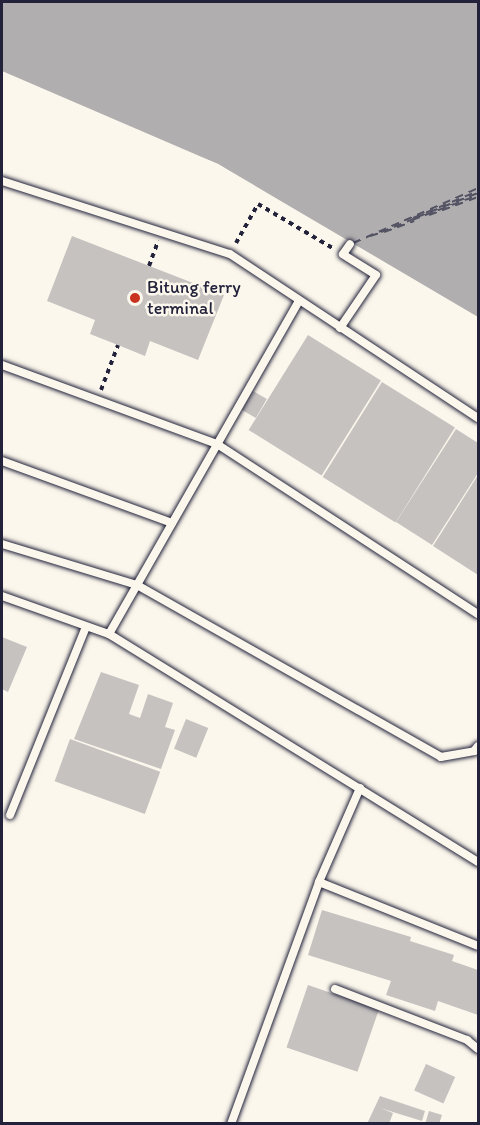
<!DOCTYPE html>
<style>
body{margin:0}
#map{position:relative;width:480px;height:1125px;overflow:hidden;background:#fbf7ec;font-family:Itim,sans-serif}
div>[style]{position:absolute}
.water>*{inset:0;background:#b1aeb0}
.pier>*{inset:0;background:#fbf7ec}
.ferry>*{height:1.5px;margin-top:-0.75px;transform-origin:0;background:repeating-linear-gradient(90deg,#545364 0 8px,transparent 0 14px)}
.building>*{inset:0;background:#c6c2c0;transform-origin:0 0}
.path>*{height:4px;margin-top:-2px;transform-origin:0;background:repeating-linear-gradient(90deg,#22223b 0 4.5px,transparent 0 9px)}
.roads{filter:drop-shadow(0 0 2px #22223b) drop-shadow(0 0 2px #22223b)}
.service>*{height:8px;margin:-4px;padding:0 4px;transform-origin:4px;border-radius:4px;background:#fbf7ec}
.dots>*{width:16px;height:16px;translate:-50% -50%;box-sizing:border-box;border:3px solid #fbf7ec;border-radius:50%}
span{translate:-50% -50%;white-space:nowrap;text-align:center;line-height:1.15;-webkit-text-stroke:5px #fbf7ec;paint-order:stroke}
.poi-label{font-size:18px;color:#22223b}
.left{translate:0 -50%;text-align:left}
.frame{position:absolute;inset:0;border:3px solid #22223b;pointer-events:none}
</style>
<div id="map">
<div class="water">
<div style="clip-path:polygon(2px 2px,478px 2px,478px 317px,218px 164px,2px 71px)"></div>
</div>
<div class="pier">
<div style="clip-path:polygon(122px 126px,218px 164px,376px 261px,217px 167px)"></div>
</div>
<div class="ferry">
<div style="left:429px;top:215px;width:52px;rotate:-20.2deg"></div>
<div style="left:417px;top:217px;width:66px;rotate:-21.5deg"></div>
<div style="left:413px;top:218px;width:70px;rotate:-22.6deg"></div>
<div style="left:412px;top:220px;width:71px;rotate:-20.7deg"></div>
<div style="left:381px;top:232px;width:35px;rotate:-22deg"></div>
<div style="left:384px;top:232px;width:32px;rotate:-20deg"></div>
<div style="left:370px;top:236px;width:10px;rotate:-17deg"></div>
<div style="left:353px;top:243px;width:137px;rotate:-23.7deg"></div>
</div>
<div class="building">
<div style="clip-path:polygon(72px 236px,224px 295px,198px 360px,150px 341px,145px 356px,118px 345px,90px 334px,95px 320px,47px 301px)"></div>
<div style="left:308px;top:335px;width:86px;height:112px;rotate:32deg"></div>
<div style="left:382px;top:382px;width:86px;height:112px;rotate:32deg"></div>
<div style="left:253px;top:391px;width:16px;height:22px;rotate:30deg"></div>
<div style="clip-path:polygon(456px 429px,478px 443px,478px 473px,432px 545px,396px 522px)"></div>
<div style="clip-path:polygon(478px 475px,478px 575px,433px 546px)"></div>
<div style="clip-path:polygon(2px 637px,27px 647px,8px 692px,2px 689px)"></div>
<div style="clip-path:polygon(101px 672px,139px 685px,129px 714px,140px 718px,148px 694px,173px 703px,165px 727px,175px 730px,161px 769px,74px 739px)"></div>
<div style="left:186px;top:719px;width:24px;height:32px;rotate:22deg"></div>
<div style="left:70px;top:739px;width:96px;height:45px;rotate:20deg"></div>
<div style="clip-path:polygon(322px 910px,411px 937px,410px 941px,454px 955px,452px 961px,478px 970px,478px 1015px,438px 1001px,435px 1011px,386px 995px,391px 981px,308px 955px)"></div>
<div style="left:308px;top:985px;width:75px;height:66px;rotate:19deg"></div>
<div style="left:426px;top:1064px;width:32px;height:29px;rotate:24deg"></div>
<div style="clip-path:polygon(380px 1096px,425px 1111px,422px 1121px,380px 1108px,393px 1113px,389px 1124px,367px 1124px)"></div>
<div style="clip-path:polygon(429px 1111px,442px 1115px,439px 1124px,425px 1124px)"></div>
</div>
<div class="path">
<div style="left:236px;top:243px;width:45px;rotate:-60.6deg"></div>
<div style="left:258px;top:204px;width:88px;rotate:30.6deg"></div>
<div style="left:149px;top:266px;width:27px;rotate:-70deg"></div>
<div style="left:101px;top:390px;width:48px;rotate:-69.3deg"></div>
</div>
<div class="roads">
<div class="service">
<div style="left:2px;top:181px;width:239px;rotate:17.8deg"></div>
<div style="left:230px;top:254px;width:297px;rotate:33.5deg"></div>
<div style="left:340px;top:328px;width:64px;rotate:-55.8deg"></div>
<div style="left:376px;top:275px;width:39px;rotate:-148deg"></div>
<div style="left:343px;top:254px;width:12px;rotate:-55deg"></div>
<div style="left:2px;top:365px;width:229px;rotate:20.2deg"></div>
<div style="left:217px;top:444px;width:311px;rotate:33.1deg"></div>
<div style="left:2px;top:461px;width:181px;rotate:20deg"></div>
<div style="left:2px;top:544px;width:141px;rotate:16.9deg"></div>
<div style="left:137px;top:585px;width:349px;rotate:29.5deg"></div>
<div style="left:441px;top:757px;width:34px;rotate:-10deg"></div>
<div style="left:474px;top:751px;width:6px;rotate:-51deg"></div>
<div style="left:2px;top:596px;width:114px;rotate:19.6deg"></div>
<div style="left:109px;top:634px;width:434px;rotate:31.7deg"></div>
<div style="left:109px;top:634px;width:383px;rotate:-60.3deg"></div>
<div style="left:360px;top:788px;width:103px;rotate:113.6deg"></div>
<div style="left:319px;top:882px;width:171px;rotate:21.9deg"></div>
<div style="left:10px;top:815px;width:203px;rotate:-68deg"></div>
<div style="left:335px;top:989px;width:142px;rotate:21.1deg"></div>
<div style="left:467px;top:1040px;width:14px;rotate:39deg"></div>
<div style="left:231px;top:1124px;width:258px;rotate:-70deg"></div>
</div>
</div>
<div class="dots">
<div style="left:135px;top:298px;background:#c8321e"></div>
</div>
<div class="poi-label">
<span class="left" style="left:147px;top:298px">Bitung ferry<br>terminal</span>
</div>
<div class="frame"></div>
</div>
